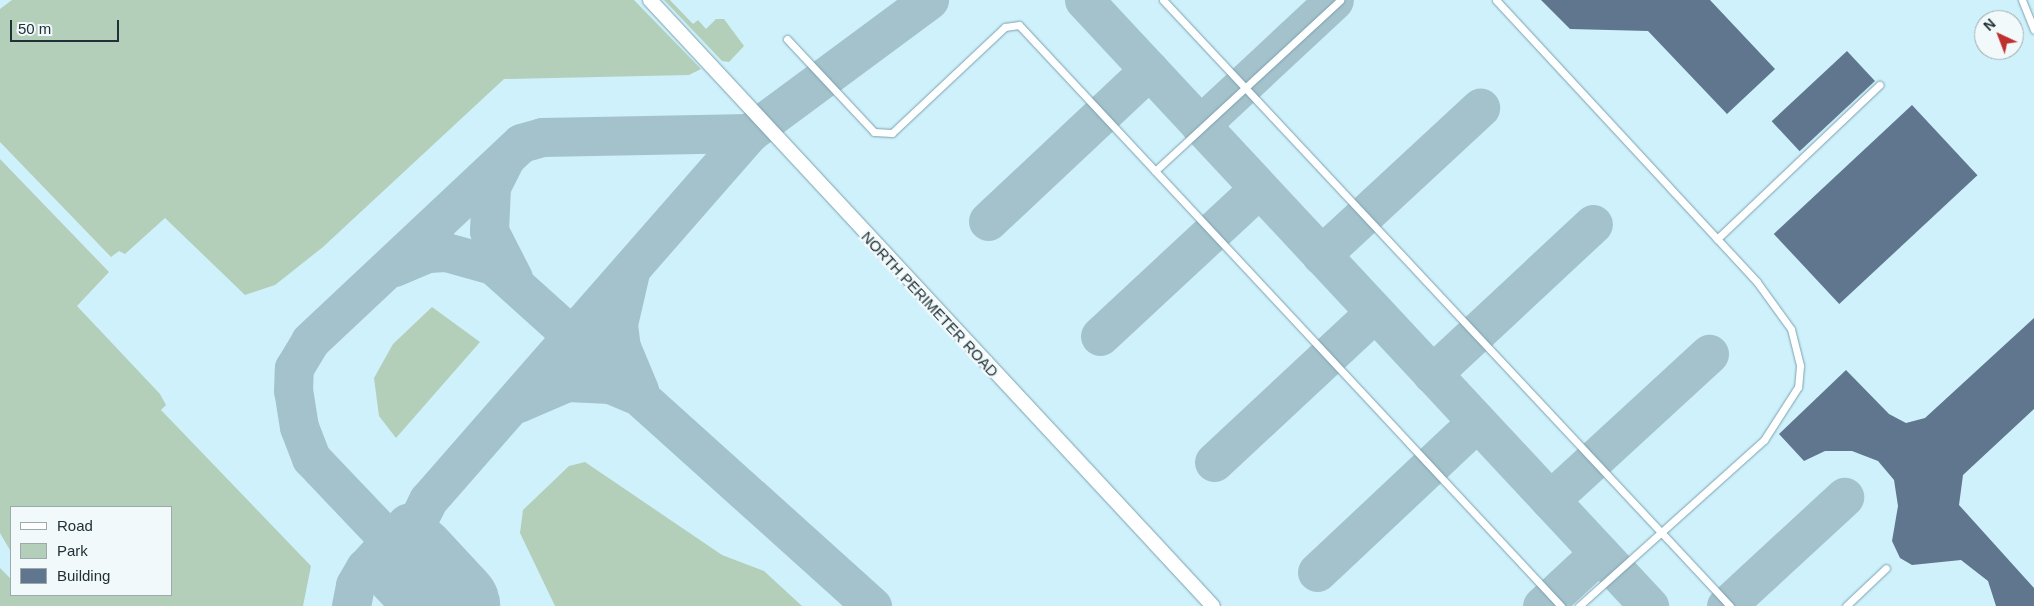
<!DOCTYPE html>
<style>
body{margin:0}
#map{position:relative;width:2034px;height:606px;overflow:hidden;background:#cff1fb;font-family:Helvetica,sans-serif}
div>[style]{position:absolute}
.green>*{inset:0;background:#b3cfb9}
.taxiway>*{height:39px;margin:-19.5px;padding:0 19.5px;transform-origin:19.5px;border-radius:19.5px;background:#a4c2cb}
.runway>*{height:98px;margin:-49px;padding:0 49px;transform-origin:49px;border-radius:49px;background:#a4c2cb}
.building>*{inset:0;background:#60768f;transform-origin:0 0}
.roads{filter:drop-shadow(0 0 1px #7aa2af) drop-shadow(0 0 1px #7aa2af)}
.lane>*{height:7px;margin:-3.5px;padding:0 3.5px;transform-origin:3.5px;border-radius:3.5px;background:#fff}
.street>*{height:14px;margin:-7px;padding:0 7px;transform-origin:7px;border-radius:7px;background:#fff}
span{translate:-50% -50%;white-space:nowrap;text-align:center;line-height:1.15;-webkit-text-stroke:5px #f1f9fb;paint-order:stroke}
.street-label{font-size:15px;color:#213137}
.legend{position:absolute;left:10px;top:506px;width:162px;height:90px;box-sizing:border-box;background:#f1f9fb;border:1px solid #9ea9ad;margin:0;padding:6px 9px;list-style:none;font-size:15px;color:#213137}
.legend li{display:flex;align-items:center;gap:10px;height:25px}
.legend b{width:25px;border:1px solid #9ea9ad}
.north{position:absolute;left:1974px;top:10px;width:50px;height:50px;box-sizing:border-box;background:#f1f9fb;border:1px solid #9ea9ad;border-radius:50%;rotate:317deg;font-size:14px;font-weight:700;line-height:20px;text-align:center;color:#213137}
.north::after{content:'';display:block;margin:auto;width:18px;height:22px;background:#be302d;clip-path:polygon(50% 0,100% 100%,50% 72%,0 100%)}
.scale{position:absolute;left:10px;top:20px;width:109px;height:22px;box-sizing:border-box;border:2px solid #213137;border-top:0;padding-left:6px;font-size:15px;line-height:18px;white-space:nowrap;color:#213137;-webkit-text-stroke:4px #f1f9fb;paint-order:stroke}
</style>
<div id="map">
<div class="green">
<div style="clip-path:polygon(12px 0,634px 0,701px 69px,689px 75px,504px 79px,323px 247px,275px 285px,245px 295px,165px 218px,125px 254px,119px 251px,111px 257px,0 142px,0 9px)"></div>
<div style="clip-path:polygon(664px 0,670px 0,693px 24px,698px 20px,706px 29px,716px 19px,724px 19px,744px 46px,729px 62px,722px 61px)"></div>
<div style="clip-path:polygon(0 159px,109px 272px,77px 306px,160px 394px,166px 405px,161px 410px,311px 566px,303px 606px,0 606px,0 568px,11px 579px,11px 595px,171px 595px,171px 507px,11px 507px,11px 552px,0 533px)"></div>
<div style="clip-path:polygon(432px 307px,480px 342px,396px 438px,379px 416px,374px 378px,393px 344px)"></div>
<div style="clip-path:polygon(585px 462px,722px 555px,764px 571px,802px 606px,555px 606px,520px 533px,523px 510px,569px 466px)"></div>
</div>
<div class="taxiway">
<div style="left:1084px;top:0;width:829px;rotate:47.01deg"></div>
<div style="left:1200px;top:125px;width:183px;rotate:-43deg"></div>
<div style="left:505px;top:159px;width:31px;rotate:117deg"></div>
<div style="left:491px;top:187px;width:44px;rotate:92.6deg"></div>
<div style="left:489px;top:231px;width:53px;rotate:62.9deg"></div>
<div style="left:988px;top:221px;width:221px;rotate:-43.2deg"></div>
<div style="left:1321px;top:255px;width:217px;rotate:-42.8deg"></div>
<div style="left:394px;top:267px;width:36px;rotate:-23deg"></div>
<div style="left:427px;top:253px;width:19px;rotate:-3deg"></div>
<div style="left:446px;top:252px;width:49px;rotate:15.5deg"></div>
<div style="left:493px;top:265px;width:510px;rotate:41.98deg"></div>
<div style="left:630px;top:272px;width:53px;rotate:103deg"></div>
<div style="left:618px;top:324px;width:23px;rotate:83deg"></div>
<div style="left:621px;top:347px;width:47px;rotate:67.3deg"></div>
<div style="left:1100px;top:336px;width:217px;rotate:-42.9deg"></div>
<div style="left:1432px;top:374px;width:220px;rotate:-43deg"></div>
<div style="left:518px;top:403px;width:53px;rotate:-23.2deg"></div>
<div style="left:567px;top:382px;width:43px;rotate:2.7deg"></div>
<div style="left:610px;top:384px;width:26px;rotate:23deg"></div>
<div style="left:1214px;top:462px;width:219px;rotate:-43deg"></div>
<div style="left:1550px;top:500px;width:216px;rotate:-42.6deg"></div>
<div style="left:409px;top:561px;width:142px;rotate:-133.6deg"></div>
<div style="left:311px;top:458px;width:33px;rotate:-111deg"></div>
<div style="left:299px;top:427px;width:36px;rotate:-99deg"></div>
<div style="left:293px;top:391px;width:23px;rotate:-88deg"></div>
<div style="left:294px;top:368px;width:31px;rotate:-59deg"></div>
<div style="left:310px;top:341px;width:289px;rotate:-43.2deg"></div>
<div style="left:521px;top:143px;width:22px;rotate:-16deg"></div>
<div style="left:542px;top:137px;width:207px;rotate:-1.1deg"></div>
<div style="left:409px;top:561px;width:21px;rotate:-93deg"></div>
<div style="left:408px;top:540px;width:45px;rotate:-63.4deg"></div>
<div style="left:428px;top:500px;width:488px;rotate:-48.8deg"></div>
<div style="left:749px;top:133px;width:224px;rotate:-36.5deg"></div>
<div style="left:365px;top:568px;width:62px;rotate:-47deg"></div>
<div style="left:1317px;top:572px;width:219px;rotate:-43.2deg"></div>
<div style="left:351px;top:606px;width:21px;rotate:-79deg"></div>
<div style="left:355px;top:585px;width:20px;rotate:-60deg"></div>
<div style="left:365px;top:568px;width:25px;rotate:-18deg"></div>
<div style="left:1542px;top:606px;width:78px;rotate:-42.9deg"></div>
<div style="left:1726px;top:606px;width:161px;rotate:-42.7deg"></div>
</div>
<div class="runway">
<div style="left:409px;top:561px;width:62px;rotate:47deg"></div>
</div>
<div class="building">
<div style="clip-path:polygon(1541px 0,1710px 0,1775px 69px,1727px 114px,1648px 31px,1570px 29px)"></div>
<div style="left:1847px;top:51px;width:41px;height:103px;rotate:47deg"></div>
<div style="left:1912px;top:105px;width:96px;height:189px;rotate:47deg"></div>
<div style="clip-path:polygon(2034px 318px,2034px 409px,1963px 475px,1959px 505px,2034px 588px,2034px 606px,1996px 606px,1988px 581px,1961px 560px,1912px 565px,1900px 558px,1892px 541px,1898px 506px,1894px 480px,1878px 461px,1852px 451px,1825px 451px,1804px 461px,1779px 434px,1846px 370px,1889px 414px,1906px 423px,1925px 418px)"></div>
</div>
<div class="roads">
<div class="lane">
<div style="left:1163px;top:0;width:830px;rotate:46.9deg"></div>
<div style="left:1496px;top:0;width:384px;rotate:47.2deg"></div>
<div style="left:1757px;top:282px;width:58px;rotate:54.1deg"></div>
<div style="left:1791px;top:329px;width:38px;rotate:76deg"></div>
<div style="left:1800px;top:366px;width:21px;rotate:95deg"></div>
<div style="left:1798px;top:387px;width:63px;rotate:122.7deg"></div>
<div style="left:1764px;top:440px;width:249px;rotate:138.1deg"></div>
<div style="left:2022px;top:0;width:32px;rotate:68deg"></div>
<div style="left:787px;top:39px;width:127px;rotate:46.9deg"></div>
<div style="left:874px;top:132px;width:18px;rotate:3deg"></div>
<div style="left:892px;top:133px;width:155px;rotate:-43.2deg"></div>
<div style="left:1005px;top:27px;width:14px;rotate:-8deg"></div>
<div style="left:1019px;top:25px;width:795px;rotate:46.99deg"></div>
<div style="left:1155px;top:171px;width:252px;rotate:-42.7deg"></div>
<div style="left:1717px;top:239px;width:224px;rotate:-43.5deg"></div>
<div style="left:1846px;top:606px;width:55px;rotate:-43.5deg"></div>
</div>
<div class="street">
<div style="left:650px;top:0;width:827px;rotate:47.11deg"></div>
</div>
</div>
<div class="street-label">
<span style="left:930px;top:304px;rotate:47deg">NORTH PERIMETER ROAD</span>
</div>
<ul class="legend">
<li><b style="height:6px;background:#fff"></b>Road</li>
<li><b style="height:14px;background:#b3cfb9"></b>Park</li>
<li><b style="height:14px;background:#60768f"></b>Building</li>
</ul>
<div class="north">N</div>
<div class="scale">50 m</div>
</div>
